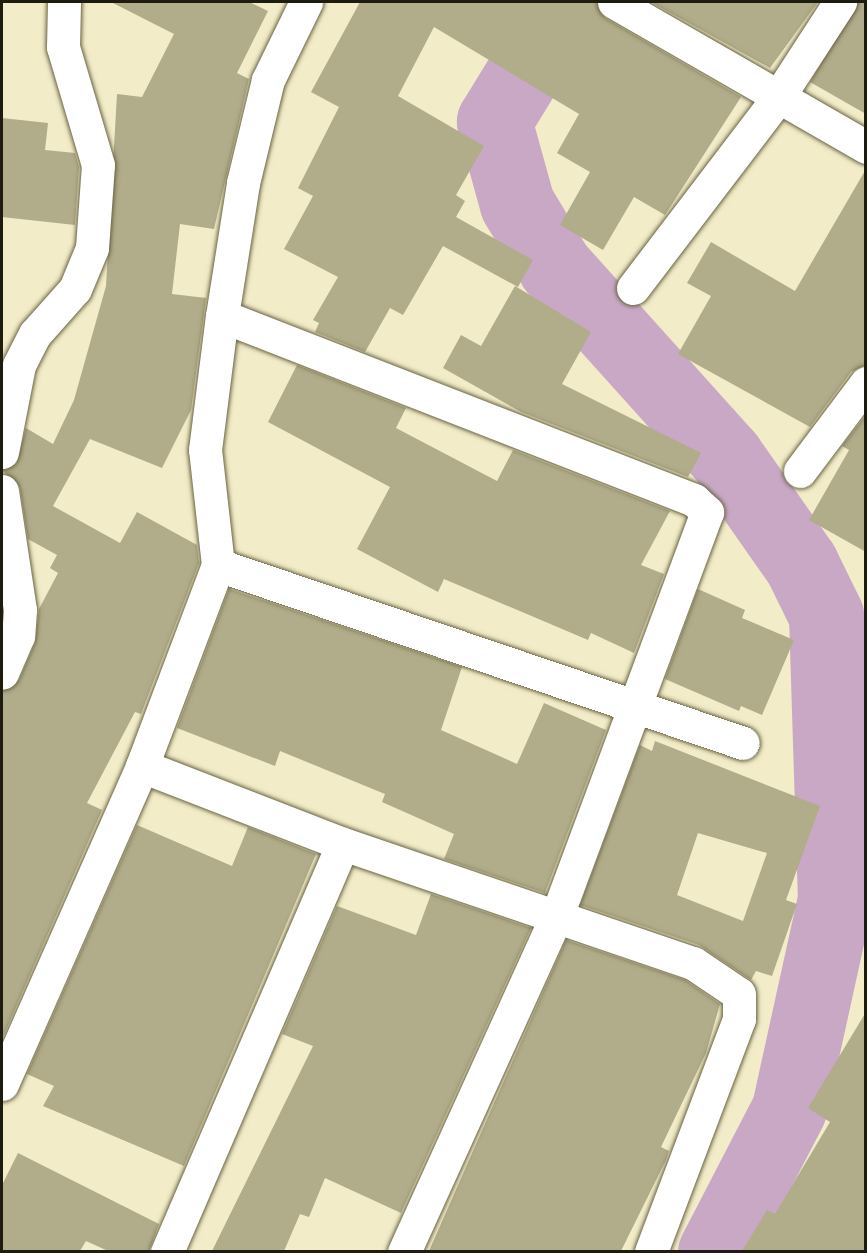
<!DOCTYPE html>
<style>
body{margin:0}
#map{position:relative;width:867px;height:1253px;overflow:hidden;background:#f2ecc8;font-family:Lato,sans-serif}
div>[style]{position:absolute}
.river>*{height:75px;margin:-37.5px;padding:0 37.5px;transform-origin:37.5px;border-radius:37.5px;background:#c9a8c6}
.building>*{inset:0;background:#b1ac8a}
.roads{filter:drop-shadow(0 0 2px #686343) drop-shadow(0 0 2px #686343)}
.minor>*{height:33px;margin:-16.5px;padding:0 16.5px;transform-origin:16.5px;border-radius:16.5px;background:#fff}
span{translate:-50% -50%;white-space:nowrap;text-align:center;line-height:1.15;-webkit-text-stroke:6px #f2ecc8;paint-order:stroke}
.frame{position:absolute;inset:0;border:3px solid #1e1c0e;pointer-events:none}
</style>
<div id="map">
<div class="river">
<div style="left:567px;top:2px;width:140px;rotate:121.5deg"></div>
<div style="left:494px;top:121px;width:86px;rotate:74.5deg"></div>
<div style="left:517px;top:204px;width:74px;rotate:58.9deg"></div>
<div style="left:555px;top:267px;width:256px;rotate:48deg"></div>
<div style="left:726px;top:457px;width:131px;rotate:55deg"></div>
<div style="left:801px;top:564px;width:57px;rotate:63.9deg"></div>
<div style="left:826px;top:615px;width:284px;rotate:88.2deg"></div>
<div style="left:835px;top:899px;width:215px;rotate:102.4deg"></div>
<div style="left:789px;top:1109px;width:161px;rotate:117.4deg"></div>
</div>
<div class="building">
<div style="clip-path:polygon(111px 2px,249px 2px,268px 11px,237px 73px,249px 79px,214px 229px,180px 224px,172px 294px,206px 298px,191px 410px,162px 468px,90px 439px,53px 506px,120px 543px,137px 512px,197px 545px,199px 563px,141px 714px,135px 712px,87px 803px,102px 810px,2px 1039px,2px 691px,19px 680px,35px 643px,39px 609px,58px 573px,50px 568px,57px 555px,28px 539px,20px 488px,2px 470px,16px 464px,26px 428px,53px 444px,74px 400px,106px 286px,117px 94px,142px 97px,174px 34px)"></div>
<div style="clip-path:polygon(360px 2px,595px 2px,605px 18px,741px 97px,665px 215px,634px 197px,603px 250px,560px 225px,590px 172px,557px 153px,579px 114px,434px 27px,398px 96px,484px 146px,456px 195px,465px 201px,456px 217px,533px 260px,518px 287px,443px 246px,403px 315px,390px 308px,365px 352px,315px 332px,319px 323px,313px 320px,338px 277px,284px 249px,313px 196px,298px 188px,339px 107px,311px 92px)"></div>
<div style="clip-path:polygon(651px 2px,818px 2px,770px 68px)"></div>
<div style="clip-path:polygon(858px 2px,866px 2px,866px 114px,810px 82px)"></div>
<div style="clip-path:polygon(2px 118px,48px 123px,45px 150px,75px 153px,79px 167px,75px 225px,2px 217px)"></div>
<div style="clip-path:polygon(866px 169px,866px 365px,851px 372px,810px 427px,678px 354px,711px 296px,687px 283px,711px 242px,795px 291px)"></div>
<div style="clip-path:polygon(515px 286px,591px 332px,562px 384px,701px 453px,688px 477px,521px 412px,443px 368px,461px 335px,481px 346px)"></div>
<div style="clip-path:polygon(297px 365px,406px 408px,396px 428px,497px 481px,513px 450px,670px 511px,641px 565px,664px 574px,634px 653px,591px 633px,588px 640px,444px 579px,438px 592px,357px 549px,390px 487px,268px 422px)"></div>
<div style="clip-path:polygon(866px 415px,866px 552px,809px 520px,849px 450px,842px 446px)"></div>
<div style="clip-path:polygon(229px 589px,462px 667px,441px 730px,517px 764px,544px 703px,606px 730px,545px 893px,444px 859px,454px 834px,382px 802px,385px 794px,280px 751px,275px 766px,177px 728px)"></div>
<div style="clip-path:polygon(698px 589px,745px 610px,742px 618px,794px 640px,762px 715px,741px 706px,739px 711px,665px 679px)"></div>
<div style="clip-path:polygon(evenodd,655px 741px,820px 806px,786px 900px,797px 904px,772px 976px,756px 971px,751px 980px,699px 945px,580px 905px,640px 745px,652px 751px,655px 741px,698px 833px,767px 853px,743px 921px,677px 895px,698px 833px)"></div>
<div style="clip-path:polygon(137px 825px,232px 866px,248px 827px,316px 854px,184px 1166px,43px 1106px,54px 1086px,27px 1074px)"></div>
<div style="clip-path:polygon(431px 894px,531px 928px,401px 1213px,325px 1178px,309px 1217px,300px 1214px,284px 1251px,212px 1251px,313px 1046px,282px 1034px,337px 906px,416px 935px)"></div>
<div style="clip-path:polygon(566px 940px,685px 980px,720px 1004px,706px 1053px,661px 1147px,669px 1151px,666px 1160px,621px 1251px,429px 1251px)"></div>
<div style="clip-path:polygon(866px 1012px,866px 1251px,742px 1251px,767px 1210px,775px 1214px,830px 1122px,808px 1108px)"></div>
<div style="clip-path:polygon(18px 1153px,159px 1224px,149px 1251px,108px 1251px,86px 1241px,80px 1251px,2px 1251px,2px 1185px)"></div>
</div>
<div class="roads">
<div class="minor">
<div style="left:614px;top:2px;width:291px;rotate:29.9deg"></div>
<div style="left:633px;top:288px;width:238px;rotate:-52.7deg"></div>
<div style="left:777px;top:99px;width:116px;rotate:-57deg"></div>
<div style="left:222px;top:316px;width:507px;rotate:21.3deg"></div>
<div style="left:694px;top:500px;width:18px;rotate:43deg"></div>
<div style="left:707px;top:512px;width:432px;rotate:110.4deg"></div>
<div style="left:556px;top:917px;width:368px;rotate:114.4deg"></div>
<div style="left:2px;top:452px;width:89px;rotate:-78.9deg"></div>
<div style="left:19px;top:365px;width:35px;rotate:-63deg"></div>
<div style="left:35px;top:334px;width:60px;rotate:-48.4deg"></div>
<div style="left:75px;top:289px;width:44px;rotate:-67.5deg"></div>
<div style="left:92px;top:248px;width:83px;rotate:-85.9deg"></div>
<div style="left:98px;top:165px;width:123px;rotate:-106.5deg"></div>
<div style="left:63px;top:47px;width:45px;rotate:-88.7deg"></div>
<div style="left:800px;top:471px;width:110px;rotate:-53.1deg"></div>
<div style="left:2px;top:491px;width:120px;rotate:81.4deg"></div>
<div style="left:20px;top:610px;width:26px;rotate:94deg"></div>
<div style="left:18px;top:636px;width:40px;rotate:113.4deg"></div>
<div style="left:218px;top:565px;width:554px;rotate:18.73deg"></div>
<div style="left:142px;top:766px;width:216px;rotate:21.2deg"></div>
<div style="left:343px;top:844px;width:370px;rotate:18.8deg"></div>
<div style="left:693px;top:963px;width:55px;rotate:34deg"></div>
<div style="left:739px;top:994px;width:25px;rotate:90deg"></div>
<div style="left:739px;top:1019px;width:249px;rotate:110.7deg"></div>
<div style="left:2px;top:1084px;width:347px;rotate:-66.2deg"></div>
<div style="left:142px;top:766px;width:215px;rotate:-69.3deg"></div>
<div style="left:218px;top:565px;width:116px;rotate:-96.4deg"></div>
<div style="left:205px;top:450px;width:135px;rotate:-82.8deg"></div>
<div style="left:222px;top:316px;width:135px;rotate:-81deg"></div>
<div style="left:243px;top:183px;width:106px;rotate:-76.4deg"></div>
<div style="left:268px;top:80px;width:87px;rotate:-64deg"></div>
<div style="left:167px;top:1252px;width:444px;rotate:-66.7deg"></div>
</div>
</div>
<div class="frame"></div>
</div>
